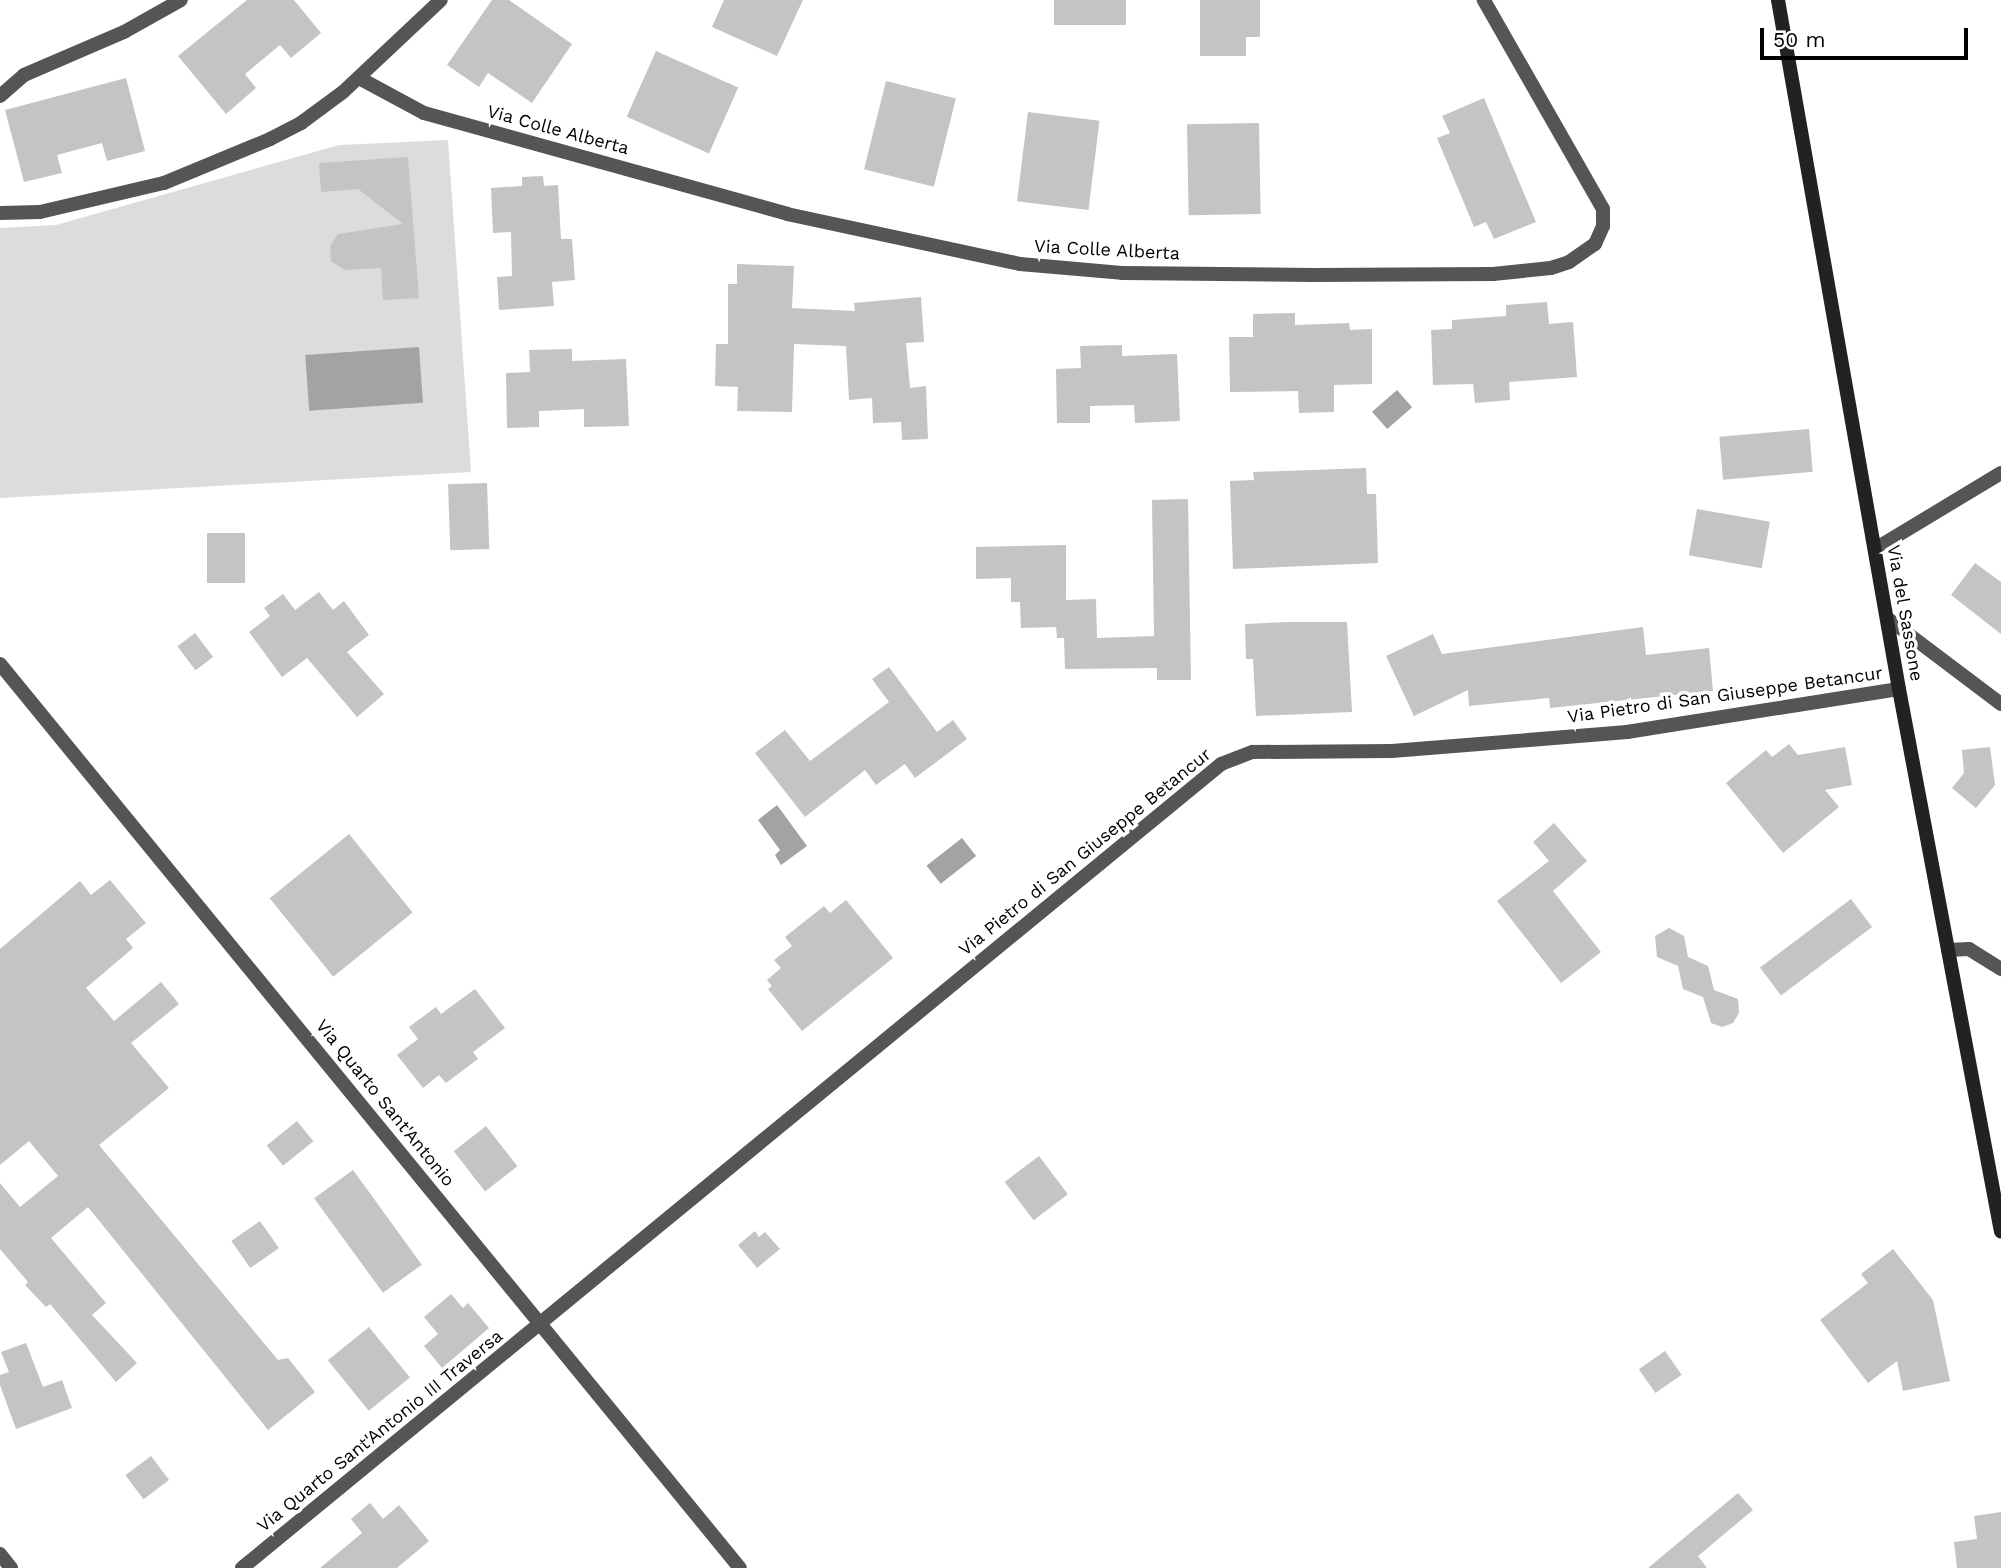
<!DOCTYPE html>
<style>
body{margin:0}
#map{position:relative;width:2001px;height:1568px;overflow:hidden;background:#fff;font-family:"Work Sans",sans-serif}
div>[style]{position:absolute}
.green>*{inset:0;background:#dcdcdc}
.water>*{inset:0;background:#a3a3a3;transform-origin:0 0}
.building>*{inset:0;background:#c4c4c4;transform-origin:0 0}
.street>*{height:14px;margin:-7px;padding:0 7px;transform-origin:7px;border-radius:7px;background:#555}
.secondary>*{height:14px;margin:-7px;padding:0 7px;transform-origin:7px;border-radius:7px;background:#222}
span{translate:-50% -50%;white-space:nowrap;text-align:center;line-height:1.15;-webkit-text-stroke:7px #fff;paint-order:stroke}
.street-label{font-size:18px;color:#000}
.scale{position:absolute;left:1760px;top:28px;width:208px;height:32px;box-sizing:border-box;border:4px solid #000;border-top:0;padding-left:9px;font-size:21px;line-height:24px;white-space:nowrap;color:#000;-webkit-text-stroke:5px #fff;paint-order:stroke}
</style>
<div id="map">
<div class="green">
<div style="clip-path:polygon(448px 140px,471px 472px,0 498px,0 228px,56px 225px,339px 145px)"></div>
</div>
<div class="water">
<div style="left:419px;top:347px;width:56px;height:114px;rotate:86deg"></div>
<div style="left:1397px;top:390px;width:23px;height:33px;rotate:49deg"></div>
<div style="clip-path:polygon(777px 805px,807px 846px,781px 865px,775px 855px,780px 850px,758px 820px)"></div>
<div style="left:962px;top:838px;width:23px;height:45px;rotate:52deg"></div>
</div>
<div class="building">
<div style="clip-path:polygon(247px 0,294px 0,321px 33px,291px 58px,280px 45px,245px 74px,256px 88px,226px 114px,178px 56px)"></div>
<div style="clip-path:polygon(492px 0,509px 0,572px 44px,532px 103px,488px 73px,479px 87px,447px 65px)"></div>
<div style="clip-path:polygon(724px 0,803px 0,777px 56px,712px 27px)"></div>
<div style="left:1054px;top:0;width:72px;height:25px"></div>
<div style="clip-path:polygon(1200px 0,1260px 0,1260px 37px,1246px 37px,1246px 56px,1200px 56px)"></div>
<div style="left:656px;top:51px;width:90px;height:72px;rotate:24deg"></div>
<div style="clip-path:polygon(126px 78px,145px 151px,107px 161px,102px 143px,57px 155px,62px 173px,24px 182px,5px 110px)"></div>
<div style="left:886px;top:81px;width:72px;height:91px;rotate:14deg"></div>
<div style="clip-path:polygon(1484px 98px,1536px 222px,1494px 239px,1486px 222px,1474px 227px,1437px 138px,1450px 133px,1442px 116px)"></div>
<div style="left:1028px;top:112px;width:72px;height:90px;rotate:7deg"></div>
<div style="left:1259px;top:123px;width:91px;height:72px;rotate:89deg"></div>
<div style="clip-path:polygon(408px 157px,419px 298px,383px 300px,381px 268px,345px 270px,331px 261px,330px 246px,338px 234px,403px 224px,358px 189px,321px 192px,319px 163px)"></div>
<div style="clip-path:polygon(543px 176px,544px 186px,558px 185px,561px 239px,572px 239px,575px 280px,552px 282px,554px 306px,499px 310px,497px 277px,512px 276px,511px 232px,493px 233px,491px 188px,522px 186px,522px 177px)"></div>
<div style="clip-path:polygon(737px 264px,794px 266px,792px 308px,855px 311px,854px 303px,921px 297px,924px 342px,906px 343px,910px 388px,926px 386px,928px 439px,902px 440px,901px 422px,873px 423px,872px 398px,849px 400px,846px 346px,794px 344px,792px 412px,737px 411px,738px 387px,715px 386px,716px 344px,728px 344px,728px 284px,737px 284px)"></div>
<div style="clip-path:polygon(1547px 302px,1549px 324px,1573px 322px,1577px 377px,1509px 382px,1510px 400px,1475px 403px,1473px 384px,1433px 385px,1431px 330px,1452px 329px,1452px 320px,1506px 316px,1506px 305px)"></div>
<div style="clip-path:polygon(1295px 313px,1295px 325px,1349px 323px,1350px 330px,1372px 329px,1372px 384px,1334px 385px,1334px 412px,1299px 413px,1298px 391px,1230px 392px,1229px 337px,1253px 337px,1253px 314px)"></div>
<div style="clip-path:polygon(1122px 345px,1122px 356px,1177px 354px,1180px 421px,1135px 423px,1134px 405px,1090px 406px,1090px 423px,1057px 423px,1056px 369px,1081px 368px,1080px 346px)"></div>
<div style="clip-path:polygon(572px 349px,572px 361px,626px 359px,629px 426px,584px 427px,584px 409px,539px 411px,539px 427px,507px 428px,506px 373px,530px 372px,529px 350px)"></div>
<div style="left:1809px;top:429px;width:43px;height:90px;rotate:85deg"></div>
<div style="clip-path:polygon(1366px 468px,1367px 494px,1376px 494px,1378px 563px,1233px 569px,1230px 481px,1254px 480px,1253px 472px)"></div>
<div style="left:487px;top:483px;width:66px;height:39px;rotate:88deg"></div>
<div style="clip-path:polygon(1188px 499px,1191px 680px,1157px 680px,1157px 668px,1065px 669px,1064px 638px,1057px 638px,1056px 627px,1021px 628px,1020px 602px,1011px 602px,1011px 578px,976px 579px,976px 547px,1066px 545px,1066px 600px,1096px 599px,1097px 638px,1154px 636px,1152px 500px)"></div>
<div style="left:1697px;top:509px;width:74px;height:47px;rotate:10deg"></div>
<div style="left:207px;top:533px;width:38px;height:50px"></div>
<div style="clip-path:polygon(1975px 563px,2001px 582px,2001px 634px,1951px 595px)"></div>
<div style="clip-path:polygon(319px 592px,333px 610px,344px 601px,369px 635px,347px 652px,384px 694px,357px 717px,307px 658px,282px 677px,249px 632px,270px 616px,264px 608px,283px 594px,295px 610px)"></div>
<div style="clip-path:polygon(1289px 622px,1347px 622px,1352px 712px,1256px 716px,1253px 659px,1246px 659px,1245px 624px)"></div>
<div style="clip-path:polygon(1643px 627px,1646px 655px,1709px 648px,1713px 691px,1550px 708px,1549px 698px,1469px 706px,1468px 690px,1414px 716px,1386px 656px,1433px 634px,1442px 654px)"></div>
<div style="left:195px;top:633px;width:30px;height:22px;rotate:53deg"></div>
<div style="clip-path:polygon(889px 667px,937px 732px,953px 720px,967px 739px,915px 778px,905px 764px,876px 785px,865px 770px,805px 817px,755px 753px,785px 730px,810px 761px,889px 702px,872px 679px)"></div>
<div style="clip-path:polygon(1789px 744px,1798px 755px,1845px 747px,1852px 785px,1825px 790px,1839px 807px,1783px 853px,1726px 783px,1766px 750px,1772px 757px)"></div>
<div style="clip-path:polygon(1990px 747px,1995px 785px,1976px 808px,1952px 788px,1964px 773px,1962px 750px)"></div>
<div style="clip-path:polygon(1554px 823px,1587px 861px,1553px 891px,1601px 952px,1561px 983px,1497px 901px,1549px 861px,1533px 842px)"></div>
<div style="left:349px;top:834px;width:101px;height:102px;rotate:51deg"></div>
<div style="clip-path:polygon(110px 880px,146px 923px,126px 939px,133px 948px,86px 988px,114px 1021px,161px 982px,179px 1004px,131px 1043px,169px 1088px,99px 1145px,278px 1360px,288px 1358px,315px 1392px,268px 1430px,88px 1207px,51px 1238px,106px 1303px,92px 1315px,137px 1363px,116px 1382px,50px 1304px,46px 1307px,25px 1285px,28px 1282px,0 1249px,0 1183px,20px 1207px,58px 1176px,29px 1141px,0 1165px,0 949px,80px 881px,91px 895px)"></div>
<div style="left:1851px;top:899px;width:35px;height:114px;rotate:53deg"></div>
<div style="clip-path:polygon(846px 900px,893px 958px,802px 1031px,768px 989px,772px 986px,767px 980px,781px 968px,774px 960px,792px 946px,785px 937px,824px 906px,830px 913px)"></div>
<div style="clip-path:polygon(1669px 928px,1684px 936px,1688px 957px,1708px 966px,1714px 990px,1738px 999px,1739px 1013px,1733px 1023px,1722px 1027px,1711px 1023px,1703px 997px,1683px 989px,1678px 966px,1657px 957px,1655px 936px)"></div>
<div style="clip-path:polygon(475px 989px,505px 1028px,473px 1052px,478px 1059px,446px 1083px,439px 1075px,423px 1088px,397px 1055px,418px 1039px,409px 1027px,436px 1007px,441px 1014px)"></div>
<div style="left:297px;top:1121px;width:26px;height:39px;rotate:51deg"></div>
<div style="left:486px;top:1126px;width:51px;height:41px;rotate:52deg"></div>
<div style="left:1039px;top:1156px;width:48px;height:43px;rotate:53deg"></div>
<div style="left:353px;top:1170px;width:117px;height:48px;rotate:54deg"></div>
<div style="left:260px;top:1221px;width:33px;height:35px;rotate:55deg"></div>
<div style="clip-path:polygon(755px 1231px,759px 1237px,765px 1232px,780px 1249px,757px 1268px,738px 1245px)"></div>
<div style="clip-path:polygon(1893px 1249px,1933px 1300px,1950px 1381px,1903px 1391px,1897px 1361px,1868px 1383px,1820px 1320px,1868px 1283px,1861px 1274px)"></div>
<div style="clip-path:polygon(451px 1294px,463px 1308px,468px 1303px,489px 1328px,442px 1368px,424px 1346px,438px 1334px,424px 1317px)"></div>
<div style="left:369px;top:1327px;width:65px;height:53px;rotate:51deg"></div>
<div style="clip-path:polygon(26px 1343px,43px 1387px,62px 1380px,72px 1408px,16px 1429px,0 1385px,0 1375px,9px 1372px,1px 1352px)"></div>
<div style="left:1665px;top:1351px;width:29px;height:32px;rotate:55deg"></div>
<div style="left:151px;top:1456px;width:30px;height:32px;rotate:53deg"></div>
<div style="clip-path:polygon(1738px 1493px,1753px 1510px,1698px 1556px,1707px 1568px,1648px 1568px)"></div>
<div style="clip-path:polygon(370px 1503px,383px 1519px,399px 1505px,429px 1541px,397px 1568px,320px 1568px,362px 1533px,351px 1519px)"></div>
<div style="clip-path:polygon(2001px 1512px,2001px 1568px,1957px 1568px,1954px 1542px,1977px 1539px,1974px 1516px)"></div>
</div>
<div class="street">
<div style="left:359px;top:78px;width:74px;rotate:28.3deg"></div>
<div style="left:424px;top:113px;width:377px;rotate:15.5deg"></div>
<div style="left:787px;top:214px;width:238px;rotate:12.1deg"></div>
<div style="left:1020px;top:264px;width:102px;rotate:5deg"></div>
<div style="left:1122px;top:273px;width:191px;rotate:0.6deg"></div>
<div style="left:1313px;top:275px;width:180px;rotate:-0.3deg"></div>
<div style="left:1493px;top:274px;width:58px;rotate:-5.9deg"></div>
<div style="left:1551px;top:268px;width:19px;rotate:-18deg"></div>
<div style="left:1569px;top:262px;width:32px;rotate:-35deg"></div>
<div style="left:1595px;top:244px;width:20px;rotate:-66deg"></div>
<div style="left:1603px;top:226px;width:17px;rotate:-90deg"></div>
<div style="left:1603px;top:209px;width:241px;rotate:-119.7deg"></div>
<div style="left:0;top:96px;width:32px;rotate:-41deg"></div>
<div style="left:24px;top:75px;width:109px;rotate:-23.3deg"></div>
<div style="left:124px;top:32px;width:65px;rotate:-29.3deg"></div>
<div style="left:0;top:213px;width:40px;rotate:-1.4deg"></div>
<div style="left:40px;top:212px;width:127px;rotate:-13.2deg"></div>
<div style="left:164px;top:183px;width:115px;rotate:-22.5deg"></div>
<div style="left:270px;top:139px;width:35px;rotate:-27deg"></div>
<div style="left:301px;top:123px;width:52px;rotate:-36.4deg"></div>
<div style="left:343px;top:92px;width:134px;rotate:-43.2deg"></div>
<div style="left:1875px;top:549px;width:147px;rotate:-31.1deg"></div>
<div style="left:1887px;top:618px;width:143px;rotate:37deg"></div>
<div style="left:0;top:664px;width:1168px;rotate:50.7deg"></div>
<div style="left:1948px;top:950px;width:21px;rotate:-3deg"></div>
<div style="left:1969px;top:949px;width:38px;rotate:32deg"></div>
<div style="left:0;top:1554px;width:18px;rotate:52deg"></div>
<div style="left:242px;top:1568px;width:1267px;rotate:-39.39deg"></div>
<div style="left:1221px;top:764px;width:34px;rotate:-21deg"></div>
<div style="left:1253px;top:752px;width:139px;rotate:-0.4deg"></div>
<div style="left:1392px;top:751px;width:236px;rotate:-4.6deg"></div>
<div style="left:1627px;top:732px;width:275px;rotate:-9deg"></div>
</div>
<div class="secondary">
<div style="left:1778px;top:0;width:700px;rotate:80.04deg"></div>
<div style="left:1899px;top:689px;width:552px;rotate:79.36deg"></div>
</div>
<div class="street-label">
<span style="left:558px;top:130px;rotate:15deg">Via Colle Alberta</span>
<span style="left:1107px;top:250px;rotate:3deg">Via Colle Alberta</span>
<span style="left:1905px;top:613px;rotate:80deg">Via del Sassone</span>
<span style="left:1725px;top:695px;rotate:-8deg">Via Pietro di San Giuseppe Betancur</span>
<span style="left:1085px;top:852px;rotate:-39deg">Via Pietro di San Giuseppe Betancur</span>
<span style="left:385px;top:1103px;rotate:51deg">Via Quarto Sant'Antonio</span>
<span style="left:380px;top:1431px;rotate:-39deg">Via Quarto Sant'Antonio III Traversa</span>
</div>
<div class="scale">50 m</div>
</div>
